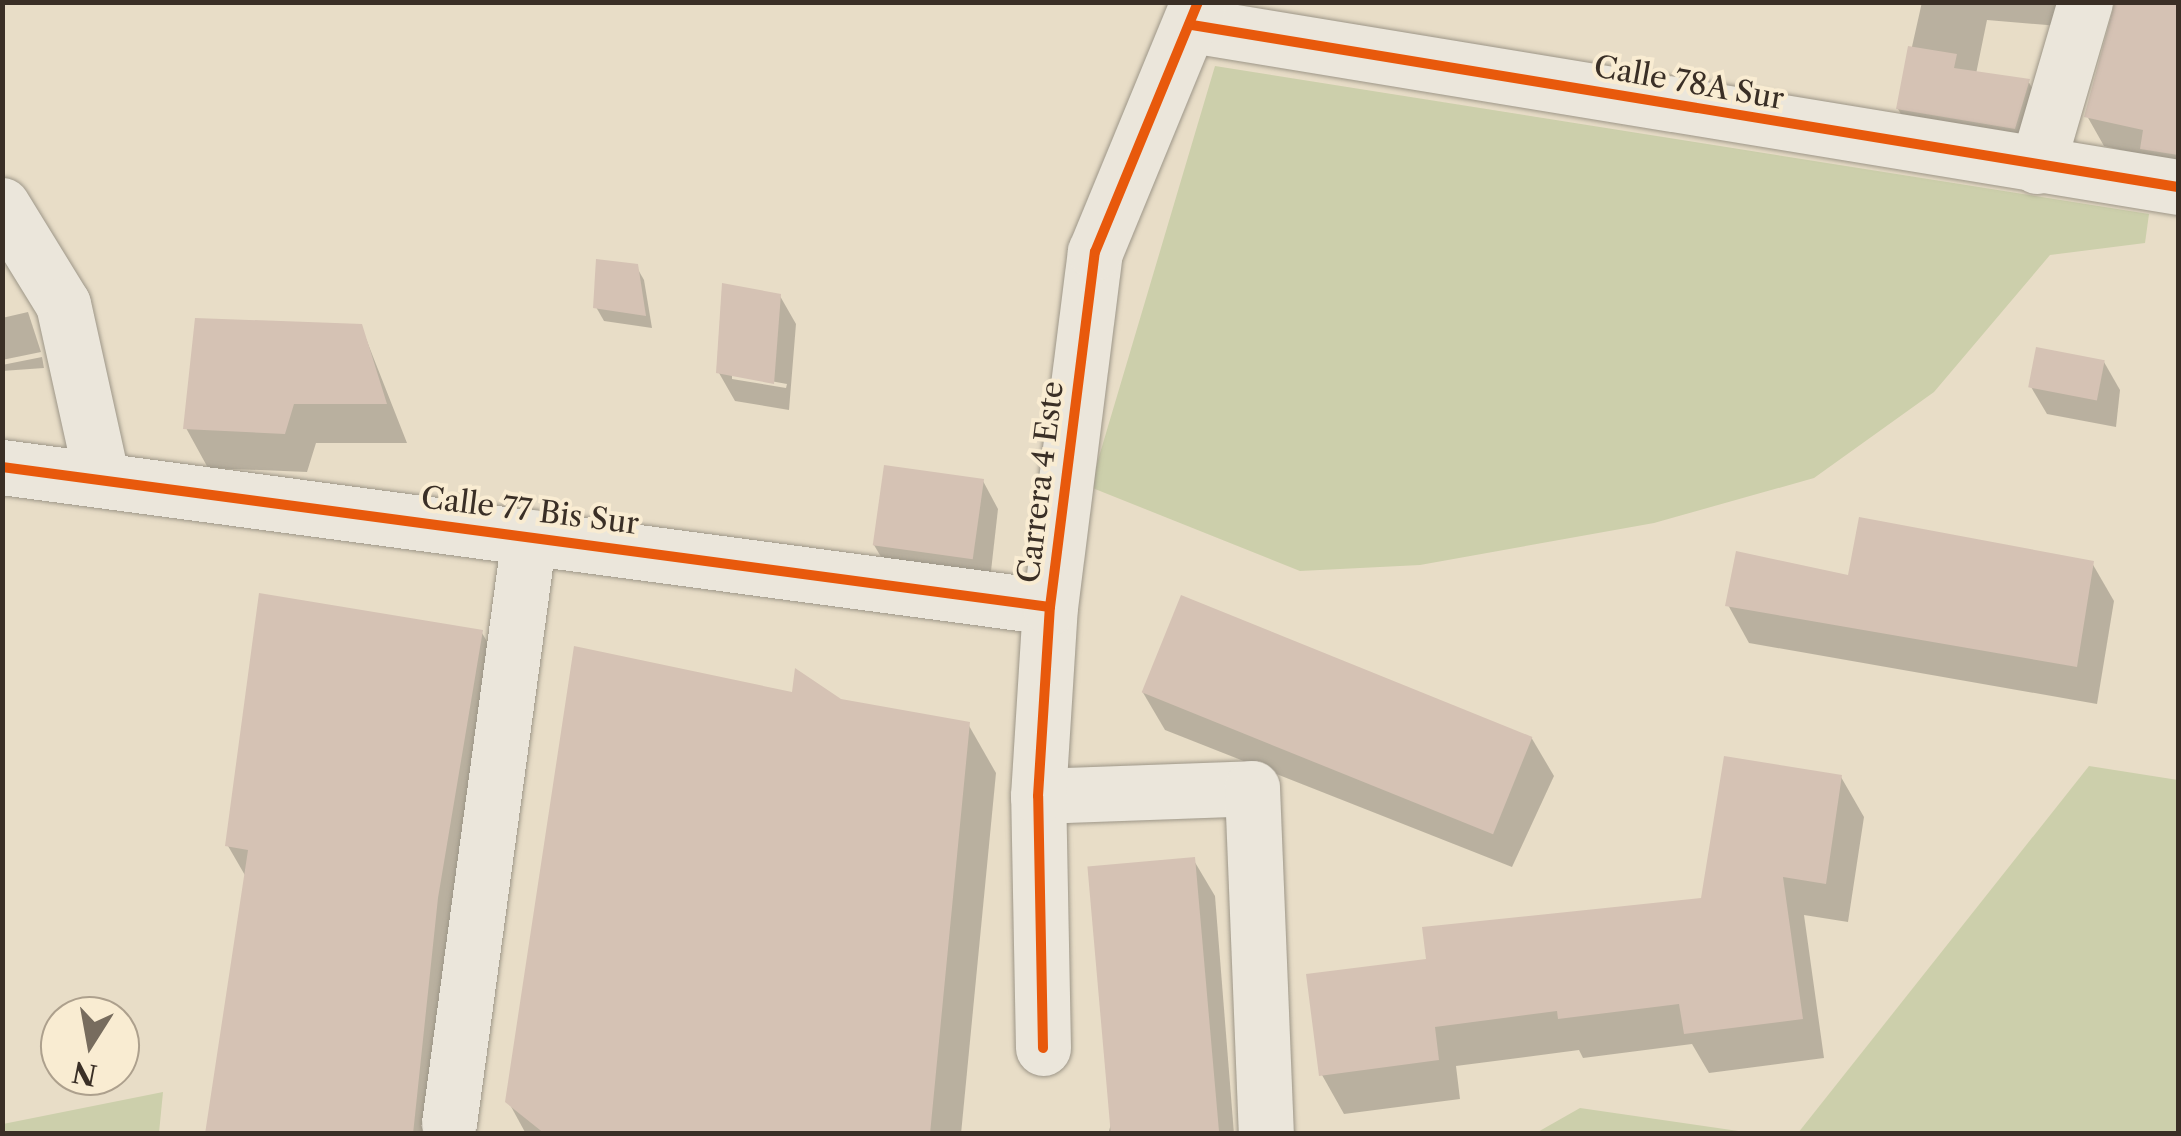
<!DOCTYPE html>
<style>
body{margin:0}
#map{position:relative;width:2181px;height:1136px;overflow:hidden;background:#e8ddc7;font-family:"Libre Caslon Text",serif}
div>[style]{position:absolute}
.green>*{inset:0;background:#cccfab}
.shadow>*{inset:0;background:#0003}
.building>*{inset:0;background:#d5c2b4;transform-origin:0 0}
.roads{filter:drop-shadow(0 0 2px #9d9688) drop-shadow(0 0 2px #9d9688)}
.minor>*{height:55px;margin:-27.5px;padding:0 27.5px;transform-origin:27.5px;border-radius:27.5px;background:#ebe6db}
.cycleway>*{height:10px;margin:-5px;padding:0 5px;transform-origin:5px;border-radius:5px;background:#e8590c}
span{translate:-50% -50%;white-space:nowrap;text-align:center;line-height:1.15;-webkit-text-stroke:8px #f9ecd2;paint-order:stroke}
.street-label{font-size:30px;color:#3a2f26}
.frame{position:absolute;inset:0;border:5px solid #3a2f26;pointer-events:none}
.north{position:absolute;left:40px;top:996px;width:100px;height:100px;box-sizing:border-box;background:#f9ecd2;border:2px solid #ada08d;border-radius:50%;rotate:191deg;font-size:28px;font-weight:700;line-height:40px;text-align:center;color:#3a2f26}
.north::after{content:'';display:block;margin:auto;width:35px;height:45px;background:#776c5e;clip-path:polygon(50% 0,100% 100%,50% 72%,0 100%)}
</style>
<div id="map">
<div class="green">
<div style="clip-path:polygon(1215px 66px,2149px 214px,2145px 243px,2050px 255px,1934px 392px,1814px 478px,1654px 523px,1420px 565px,1300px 571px,1090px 487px)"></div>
<div style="clip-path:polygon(2089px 766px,2178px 780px,2178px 1133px,1798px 1133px)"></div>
<div style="clip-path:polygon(163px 1092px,159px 1133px,3px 1133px,3px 1124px)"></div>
<div style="clip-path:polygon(1580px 1108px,1752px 1133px,1536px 1133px)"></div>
</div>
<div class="shadow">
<div style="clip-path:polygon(1922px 2px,2109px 2px,2071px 27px,1987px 20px,1976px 74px,2028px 81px,2046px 111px,2032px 158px,1915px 138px,1898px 109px)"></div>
<div style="clip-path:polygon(2115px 2px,2178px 2px,2178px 182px,2147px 156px,2104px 146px,2087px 116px)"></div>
<div style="clip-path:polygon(636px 266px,644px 280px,652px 328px,604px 321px,596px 307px)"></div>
<div style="clip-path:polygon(evenodd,780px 296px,796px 324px,789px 410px,735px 401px,719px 373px,780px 296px,732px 374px,787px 384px,786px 388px,732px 379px,732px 374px)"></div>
<div style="clip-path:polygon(28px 312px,41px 352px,2px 360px,2px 318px)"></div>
<div style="clip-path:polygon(361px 326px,407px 443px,316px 443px,307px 472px,208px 468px,186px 428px)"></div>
<div style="clip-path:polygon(42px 357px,44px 368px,2px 371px,2px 365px)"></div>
<div style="clip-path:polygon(2104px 362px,2120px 390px,2116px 427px,2047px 414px,2031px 387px)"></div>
<div style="clip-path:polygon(983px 481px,998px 509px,990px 580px,890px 572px,874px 545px)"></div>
<div style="clip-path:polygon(2092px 563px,2114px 601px,2097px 704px,1749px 643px,1728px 605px,1850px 578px)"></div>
<div style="clip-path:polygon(482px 633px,509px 679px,445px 1134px,208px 1134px,246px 877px,228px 846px)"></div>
<div style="clip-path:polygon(1142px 691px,1531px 737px,1554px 776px,1512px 867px,1165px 730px)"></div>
<div style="clip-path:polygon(794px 695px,968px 724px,996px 773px,961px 1134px,526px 1134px,508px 1101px)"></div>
<div style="clip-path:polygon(1841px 777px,1864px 817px,1848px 922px,1804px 915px,1824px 1058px,1709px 1073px,1692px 1044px,1583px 1058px,1579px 1050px,1456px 1066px,1460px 1099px,1344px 1114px,1322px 1075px,1429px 961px,1703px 901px)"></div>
<div style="clip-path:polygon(1193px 859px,1215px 896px,1234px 1134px,1108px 1134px)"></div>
</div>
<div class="building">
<div style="clip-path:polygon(2115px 2px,2178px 2px,2178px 155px,2140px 149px,2143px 130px,2084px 117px)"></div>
<div style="clip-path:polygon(1908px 46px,1957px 54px,1954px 68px,2030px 79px,2015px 129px,1896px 109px)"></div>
<div style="clip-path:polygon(596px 259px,638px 264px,646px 316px,593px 308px)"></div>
<div style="clip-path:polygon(722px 283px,781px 294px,774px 384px,716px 373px)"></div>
<div style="clip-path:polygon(195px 318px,362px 324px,387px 404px,294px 404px,285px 434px,183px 429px)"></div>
<div style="left:2036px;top:347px;width:70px;height:41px;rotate:11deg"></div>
<div style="left:884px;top:465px;width:101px;height:81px;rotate:8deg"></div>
<div style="clip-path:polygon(1859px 517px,2094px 561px,2077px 667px,1725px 606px,1736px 551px,1848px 575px)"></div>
<div style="clip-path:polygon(259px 593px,483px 630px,438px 898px,413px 1134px,205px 1134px,248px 850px,225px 846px)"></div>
<div style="left:1181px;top:595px;width:379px;height:105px;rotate:22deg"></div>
<div style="clip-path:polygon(574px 646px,792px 692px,795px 668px,841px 699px,970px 722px,930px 1134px,545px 1134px,505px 1102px)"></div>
<div style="clip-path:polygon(1724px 756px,1842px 775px,1826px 884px,1783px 877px,1803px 1019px,1684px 1034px,1679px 1004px,1558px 1019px,1557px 1011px,1435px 1027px,1439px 1060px,1319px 1076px,1306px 974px,1426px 959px,1422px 927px,1701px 898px)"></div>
<div style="left:1195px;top:857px;width:278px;height:108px;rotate:85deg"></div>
</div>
<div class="roads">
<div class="minor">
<div style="left:1192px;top:25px;width:999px;rotate:9.33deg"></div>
<div style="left:2037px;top:166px;width:171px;rotate:-73.7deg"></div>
<div style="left:2px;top:205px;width:116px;rotate:58.4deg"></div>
<div style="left:63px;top:304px;width:180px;rotate:77.5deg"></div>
<div style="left:2px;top:467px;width:1057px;rotate:7.61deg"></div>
<div style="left:1038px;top:796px;width:214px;rotate:-2.1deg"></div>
<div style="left:1252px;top:788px;width:346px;rotate:87.7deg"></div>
<div style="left:1043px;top:1048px;width:252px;rotate:-91.1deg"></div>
<div style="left:1038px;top:796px;width:189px;rotate:-86.4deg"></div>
<div style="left:1050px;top:607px;width:358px;rotate:-82.8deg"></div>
<div style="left:1095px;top:252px;width:270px;rotate:-67.6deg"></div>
<div style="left:449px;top:1123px;width:592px;rotate:-82.24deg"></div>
</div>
</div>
<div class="cycleway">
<div style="left:1192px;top:25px;width:999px;rotate:9.33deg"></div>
<div style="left:2px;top:467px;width:1057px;rotate:7.61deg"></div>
<div style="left:1043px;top:1048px;width:252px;rotate:-91.1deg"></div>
<div style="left:1038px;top:796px;width:189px;rotate:-86.4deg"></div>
<div style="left:1050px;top:607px;width:358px;rotate:-82.8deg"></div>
<div style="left:1095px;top:252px;width:270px;rotate:-67.6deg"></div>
</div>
<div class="street-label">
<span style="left:1689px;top:83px;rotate:10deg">Calle 78A Sur</span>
<span style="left:1041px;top:482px;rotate:-83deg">Carrera 4 Este</span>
<span style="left:530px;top:511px;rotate:7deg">Calle 77 Bis Sur</span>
</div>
<div class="frame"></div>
<div class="north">N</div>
</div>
